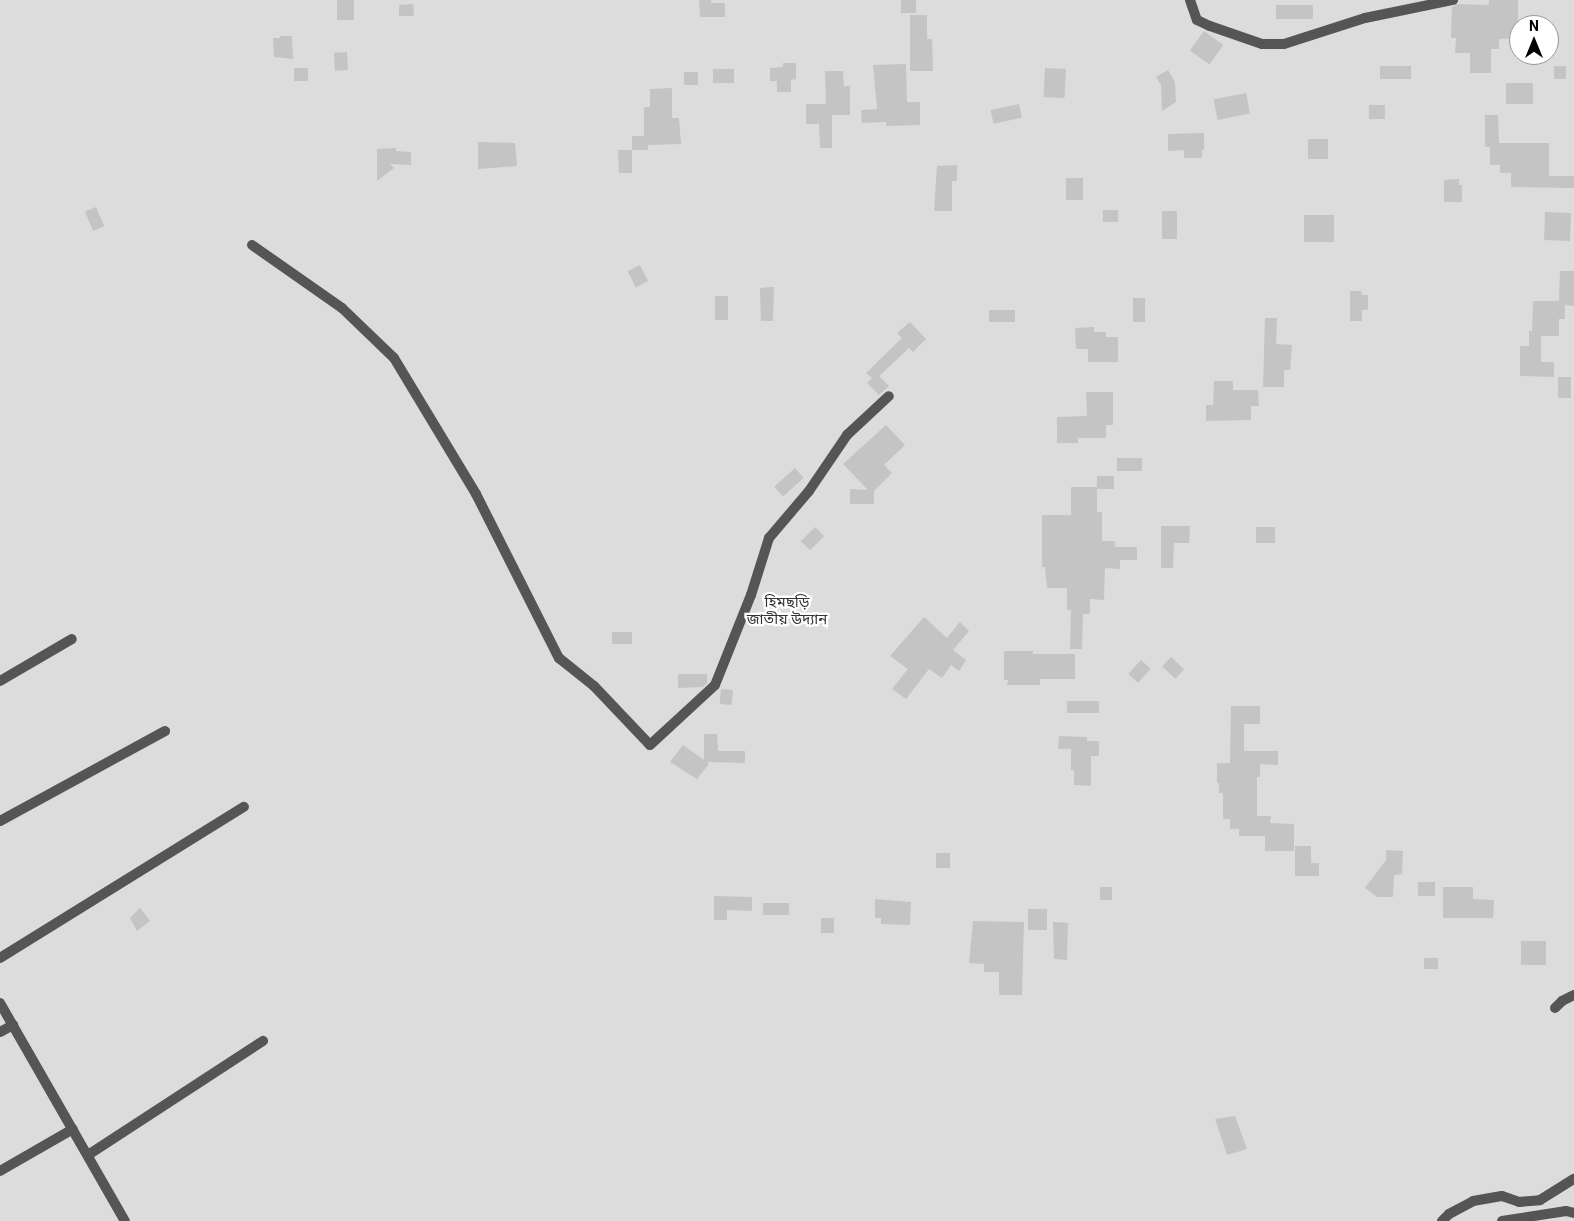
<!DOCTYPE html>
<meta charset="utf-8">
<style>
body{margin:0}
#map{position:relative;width:1574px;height:1221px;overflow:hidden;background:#fff;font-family:Roboto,"Noto Sans Bengali",sans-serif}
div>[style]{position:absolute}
.green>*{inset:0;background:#dcdcdc}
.building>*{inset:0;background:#c4c4c4;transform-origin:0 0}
.minor>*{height:10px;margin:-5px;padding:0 5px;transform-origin:5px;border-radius:5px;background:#555}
span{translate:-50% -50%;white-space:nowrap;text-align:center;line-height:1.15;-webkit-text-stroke:4.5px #fff;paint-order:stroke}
.park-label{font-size:15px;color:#333}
.north{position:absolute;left:1509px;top:15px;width:50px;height:50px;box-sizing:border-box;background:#fff;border:1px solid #999;border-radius:50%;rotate:0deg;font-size:14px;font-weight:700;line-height:20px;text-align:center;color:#000}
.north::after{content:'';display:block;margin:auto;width:18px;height:22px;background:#000;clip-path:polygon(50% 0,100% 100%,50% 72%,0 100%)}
</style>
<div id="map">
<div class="green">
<div style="clip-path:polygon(evenodd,0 0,1574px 0,1574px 1221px,0 1221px,0 0,1519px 25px,1549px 25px,1549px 55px,1519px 55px,1519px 25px)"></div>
</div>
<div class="building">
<div style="left:337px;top:0;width:17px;height:20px"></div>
<div style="clip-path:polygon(699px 0,711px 0,711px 3px,725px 3px,725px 17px,700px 17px)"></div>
<div style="left:901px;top:0;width:15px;height:13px"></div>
<div style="clip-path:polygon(1489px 0,1518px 0,1518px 38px,1499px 39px,1499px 49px,1491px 49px,1491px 73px,1470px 73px,1470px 53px,1455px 53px,1456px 38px,1451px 38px,1452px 7px,1458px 4px,1489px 5px)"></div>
<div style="clip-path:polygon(413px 4px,414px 16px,399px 16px,399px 5px)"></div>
<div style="left:1276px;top:5px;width:37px;height:14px"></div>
<div style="clip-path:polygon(910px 15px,927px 15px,927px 39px,932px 39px,933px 71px,910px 71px)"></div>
<div style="left:1204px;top:31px;width:24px;height:24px;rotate:36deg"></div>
<div style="clip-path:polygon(280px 36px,292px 36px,293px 59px,274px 57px,273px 38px,280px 38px)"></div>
<div style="left:347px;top:52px;width:18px;height:13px;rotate:87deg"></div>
<div style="clip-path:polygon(783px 63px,796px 63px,796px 79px,791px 80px,791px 92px,777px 92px,777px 81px,770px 81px,770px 68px,783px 67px)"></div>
<div style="clip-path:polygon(906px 64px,907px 102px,920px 102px,920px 125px,886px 126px,886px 122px,862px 123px,861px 110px,877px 109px,873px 65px)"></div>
<div style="left:1380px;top:66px;width:31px;height:13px"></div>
<div style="left:1566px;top:66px;width:13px;height:12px;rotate:90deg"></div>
<div style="left:294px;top:68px;width:14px;height:13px"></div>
<div style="left:1045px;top:68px;width:21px;height:29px;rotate:3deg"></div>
<div style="left:713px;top:69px;width:21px;height:14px"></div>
<div style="clip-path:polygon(1168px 70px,1175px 82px,1176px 102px,1162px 111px,1161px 85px,1156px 77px)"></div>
<div style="clip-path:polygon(825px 71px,843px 71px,844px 86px,850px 86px,850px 115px,832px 115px,832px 148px,820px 148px,819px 124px,806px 124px,806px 104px,826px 104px)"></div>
<div style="left:698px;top:72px;width:13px;height:14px;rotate:90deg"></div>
<div style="left:1506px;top:83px;width:27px;height:21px"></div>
<div style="clip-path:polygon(672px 88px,672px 118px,679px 118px,681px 144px,648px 145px,648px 150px,632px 150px,632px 173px,619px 173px,618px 150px,632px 150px,632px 136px,644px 136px,644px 107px,650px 107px,650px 89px)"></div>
<div style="left:1246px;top:93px;width:21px;height:33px;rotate:79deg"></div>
<div style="left:1019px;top:104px;width:14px;height:29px;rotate:78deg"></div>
<div style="left:1369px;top:105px;width:16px;height:14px"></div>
<div style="clip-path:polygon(1485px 115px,1498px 115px,1499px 143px,1549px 143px,1549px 176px,1574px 176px,1574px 188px,1511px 187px,1511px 173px,1500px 173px,1500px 165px,1490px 165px,1490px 147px,1485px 147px)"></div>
<div style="clip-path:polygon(1204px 133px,1204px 150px,1202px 150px,1202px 158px,1184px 158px,1184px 150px,1168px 151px,1168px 134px)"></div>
<div style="left:1328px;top:139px;width:20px;height:20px;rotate:90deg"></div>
<div style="clip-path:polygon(478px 142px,515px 143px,517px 166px,478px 169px)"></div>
<div style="clip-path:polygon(396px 148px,396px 151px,411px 152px,411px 165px,390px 164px,394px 168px,377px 181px,377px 149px)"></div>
<div style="clip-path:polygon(957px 165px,957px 181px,952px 181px,952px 211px,934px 211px,937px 166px)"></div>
<div style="left:1066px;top:178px;width:17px;height:22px"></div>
<div style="clip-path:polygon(1459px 179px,1459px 185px,1462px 185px,1462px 202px,1444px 202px,1444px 180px)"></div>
<div style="left:96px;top:207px;width:21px;height:12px;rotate:67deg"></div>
<div style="left:1103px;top:210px;width:15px;height:12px"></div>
<div style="left:1162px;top:211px;width:15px;height:28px"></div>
<div style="left:1545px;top:212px;width:26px;height:28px;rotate:2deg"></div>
<div style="left:1334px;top:215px;width:27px;height:30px;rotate:90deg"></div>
<div style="left:640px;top:265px;width:18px;height:14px;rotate:63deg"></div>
<div style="clip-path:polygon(1560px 271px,1574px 271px,1574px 306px,1565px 305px,1565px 319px,1559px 319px,1559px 336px,1541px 336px,1541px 362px,1554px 362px,1554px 377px,1520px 376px,1520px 346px,1529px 346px,1529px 331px,1532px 331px,1533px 301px,1559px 301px)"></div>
<div style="clip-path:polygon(774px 287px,773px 321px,761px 321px,760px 288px)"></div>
<div style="clip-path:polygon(1350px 291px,1361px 291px,1362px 295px,1368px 295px,1368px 310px,1362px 310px,1362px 321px,1350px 321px)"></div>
<div style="left:715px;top:296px;width:13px;height:24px"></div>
<div style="left:1133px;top:298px;width:12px;height:24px"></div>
<div style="left:989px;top:310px;width:26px;height:12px"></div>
<div style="clip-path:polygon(1265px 318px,1277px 318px,1276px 344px,1292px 345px,1290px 370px,1284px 370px,1284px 387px,1263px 387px)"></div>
<div style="clip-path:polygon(910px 322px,926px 339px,913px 352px,909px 348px,879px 376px,889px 386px,879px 395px,867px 383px,872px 378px,866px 373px,902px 338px,897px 333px)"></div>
<div style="clip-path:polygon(1094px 327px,1094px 332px,1106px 332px,1106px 337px,1118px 337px,1118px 362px,1088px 362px,1088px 349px,1076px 349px,1075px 328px)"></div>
<div style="left:1558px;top:377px;width:13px;height:21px"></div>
<div style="clip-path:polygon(1214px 381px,1233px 381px,1233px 390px,1258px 390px,1259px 406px,1251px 406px,1251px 420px,1206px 421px,1206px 405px,1213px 405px)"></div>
<div style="clip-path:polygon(1086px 392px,1113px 392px,1113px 425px,1106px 425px,1106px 438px,1078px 438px,1078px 443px,1057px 443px,1057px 417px,1087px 416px)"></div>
<div style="clip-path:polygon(886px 425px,905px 445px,884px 465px,892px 473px,874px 491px,874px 504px,850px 504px,850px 489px,868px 490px,843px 464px)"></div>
<div style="left:1117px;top:458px;width:25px;height:13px"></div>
<div style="left:795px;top:468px;width:13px;height:28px;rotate:48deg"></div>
<div style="left:1114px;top:476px;width:13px;height:17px;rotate:90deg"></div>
<div style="clip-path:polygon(1071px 487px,1097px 487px,1097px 512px,1102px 512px,1102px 541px,1115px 541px,1115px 547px,1137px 547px,1137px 560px,1120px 560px,1120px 569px,1105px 568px,1104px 600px,1090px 599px,1090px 614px,1083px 614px,1082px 649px,1070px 649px,1071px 610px,1067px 610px,1067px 588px,1047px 588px,1045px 567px,1042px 567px,1042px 515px,1071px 515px)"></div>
<div style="clip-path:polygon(1161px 526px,1190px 526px,1189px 543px,1174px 543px,1173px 568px,1161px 568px)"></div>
<div style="left:815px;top:527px;width:13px;height:20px;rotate:45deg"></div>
<div style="left:1256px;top:527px;width:19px;height:16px"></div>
<div style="clip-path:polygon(924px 617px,947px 638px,960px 622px,969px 631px,953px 650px,966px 660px,959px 671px,951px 665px,942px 678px,929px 669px,906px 699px,892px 689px,908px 669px,890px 656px)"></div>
<div style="left:612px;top:632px;width:20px;height:12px"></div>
<div style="clip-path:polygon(1004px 651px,1033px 651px,1033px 654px,1075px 654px,1075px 679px,1040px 679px,1040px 685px,1007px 685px,1008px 680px,1004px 680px)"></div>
<div style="left:1171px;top:657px;width:18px;height:13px;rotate:43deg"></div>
<div style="left:1141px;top:660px;width:13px;height:19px;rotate:42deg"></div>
<div style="clip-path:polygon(678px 674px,707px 674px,707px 683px,703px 687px,678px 688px)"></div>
<div style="left:721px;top:689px;width:12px;height:15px;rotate:5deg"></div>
<div style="left:1067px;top:701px;width:32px;height:12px"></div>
<div style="clip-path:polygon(1231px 706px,1260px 706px,1260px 724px,1244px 724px,1244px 751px,1278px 751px,1278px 765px,1260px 764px,1260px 777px,1257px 777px,1257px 816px,1271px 816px,1270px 823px,1294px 824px,1294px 851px,1265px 851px,1265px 836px,1239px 836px,1239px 829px,1230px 829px,1230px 819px,1223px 819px,1223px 793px,1219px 793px,1219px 783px,1217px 783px,1217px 763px,1230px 763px)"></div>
<div style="clip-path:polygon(704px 734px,717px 734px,718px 751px,745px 751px,745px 763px,707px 762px,709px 764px,697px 779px,670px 762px,683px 745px,704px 760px)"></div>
<div style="clip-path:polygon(1059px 736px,1087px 737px,1087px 741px,1099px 741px,1099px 756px,1091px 756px,1091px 786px,1074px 785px,1074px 770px,1071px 770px,1071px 749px,1058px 749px)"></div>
<div style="clip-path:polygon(1295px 846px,1311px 846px,1311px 863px,1319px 863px,1319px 876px,1295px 876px)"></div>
<div style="clip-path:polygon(1386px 850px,1403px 851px,1402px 874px,1394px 875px,1393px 897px,1377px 897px,1365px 888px,1386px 860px)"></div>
<div style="left:936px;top:853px;width:14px;height:15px"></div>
<div style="left:1418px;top:882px;width:17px;height:14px"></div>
<div style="left:1100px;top:887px;width:12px;height:13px"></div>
<div style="clip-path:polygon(1443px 887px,1473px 887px,1473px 899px,1494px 900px,1493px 918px,1443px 918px)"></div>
<div style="clip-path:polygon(714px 896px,752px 897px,752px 911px,727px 910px,727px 920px,714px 920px)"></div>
<div style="clip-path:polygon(875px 899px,911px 902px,910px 925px,881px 924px,881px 918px,875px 918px)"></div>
<div style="left:763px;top:903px;width:26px;height:12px"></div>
<div style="clip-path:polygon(140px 908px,150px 921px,137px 931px,130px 918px)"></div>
<div style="left:1028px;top:909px;width:19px;height:21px"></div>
<div style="left:821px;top:918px;width:13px;height:15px"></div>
<div style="clip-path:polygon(973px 921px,1024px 922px,1022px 995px,999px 995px,999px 972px,984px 972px,984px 964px,969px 963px)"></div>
<div style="clip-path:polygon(1053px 922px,1068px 923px,1067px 960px,1054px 959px)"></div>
<div style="left:1521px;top:941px;width:25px;height:24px"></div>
<div style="left:1424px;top:958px;width:14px;height:11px"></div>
<div style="clip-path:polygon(1235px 1116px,1247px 1149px,1227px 1155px,1215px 1119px)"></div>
</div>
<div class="minor">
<div style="left:1190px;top:0;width:21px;rotate:71deg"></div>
<div style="left:1197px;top:20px;width:14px;rotate:25deg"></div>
<div style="left:1210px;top:26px;width:55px;rotate:19.1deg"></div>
<div style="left:1262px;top:44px;width:22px"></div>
<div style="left:1284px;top:44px;width:85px;rotate:-17.8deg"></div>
<div style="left:1365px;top:18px;width:90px;rotate:-11.6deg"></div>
<div style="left:252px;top:245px;width:110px;rotate:35deg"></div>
<div style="left:342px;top:308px;width:72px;rotate:43.9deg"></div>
<div style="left:394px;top:358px;width:159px;rotate:58.9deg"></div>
<div style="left:476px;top:494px;width:184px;rotate:63.2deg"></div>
<div style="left:559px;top:658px;width:45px;rotate:38.7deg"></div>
<div style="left:594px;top:686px;width:81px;rotate:46.5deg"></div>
<div style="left:650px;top:745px;width:88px;rotate:-42.7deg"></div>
<div style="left:715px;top:685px;width:97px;rotate:-68.2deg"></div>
<div style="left:751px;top:595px;width:60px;rotate:-72.5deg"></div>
<div style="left:769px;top:538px;width:62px;rotate:-49.6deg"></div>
<div style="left:809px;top:491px;width:68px;rotate:-55.8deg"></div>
<div style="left:847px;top:435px;width:57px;rotate:-42.9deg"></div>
<div style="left:0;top:681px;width:83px;rotate:-30.3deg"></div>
<div style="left:0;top:821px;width:188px;rotate:-28.6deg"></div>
<div style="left:0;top:958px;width:287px;rotate:-31.8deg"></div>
<div style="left:0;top:1003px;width:251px;rotate:60.2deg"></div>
<div style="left:1555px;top:1008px;width:10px;rotate:-45deg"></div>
<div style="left:1562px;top:1001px;width:13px;rotate:-27deg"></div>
<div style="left:0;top:1032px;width:15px;rotate:-28deg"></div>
<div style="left:88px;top:1155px;width:209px;rotate:-33.1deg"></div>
<div style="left:0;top:1171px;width:84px;rotate:-29.9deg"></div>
<div style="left:1442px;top:1221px;width:10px;rotate:-45deg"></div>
<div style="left:1449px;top:1214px;width:27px;rotate:-28deg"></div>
<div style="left:1473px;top:1201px;width:29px;rotate:-10deg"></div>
<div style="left:1502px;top:1196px;width:18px;rotate:19deg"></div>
<div style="left:1519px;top:1202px;width:21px;rotate:-5deg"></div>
<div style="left:1540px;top:1200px;width:40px;rotate:-32deg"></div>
<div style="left:1502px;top:1221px;width:65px;rotate:-8.9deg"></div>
<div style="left:1566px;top:1211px;width:8px;rotate:14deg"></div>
</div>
<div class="park-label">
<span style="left:787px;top:611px">হিমছড়ি<br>জাতীয় উদ্যান</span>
</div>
<div class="north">N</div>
</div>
